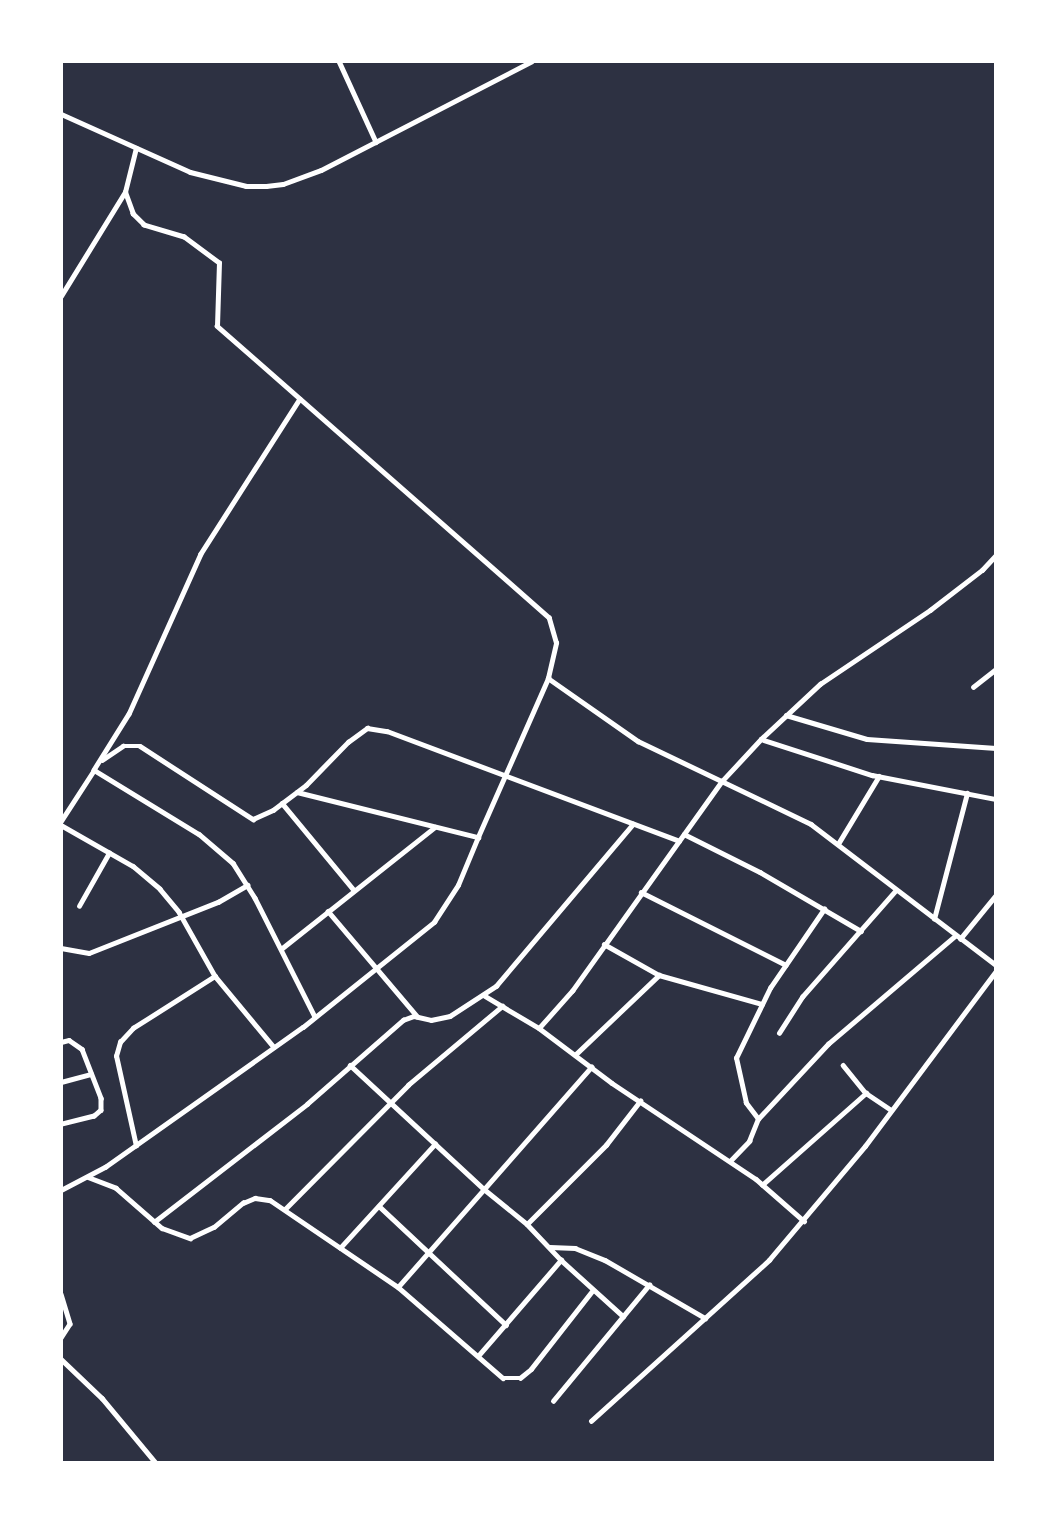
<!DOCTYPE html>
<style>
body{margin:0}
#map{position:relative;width:1057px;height:1524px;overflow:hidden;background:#2d3142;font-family:Jost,sans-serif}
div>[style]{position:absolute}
.minor>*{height:4.5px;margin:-2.25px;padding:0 2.25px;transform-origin:2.25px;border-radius:2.25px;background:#fff}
.tertiary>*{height:5px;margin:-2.5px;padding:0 2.5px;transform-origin:2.5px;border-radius:2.5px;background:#fff}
span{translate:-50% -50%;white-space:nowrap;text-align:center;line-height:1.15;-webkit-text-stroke:5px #fff;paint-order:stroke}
.frame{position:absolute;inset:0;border:63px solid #fff;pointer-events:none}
</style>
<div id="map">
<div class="minor">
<div style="left:339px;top:61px;width:89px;rotate:65.4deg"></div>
<div style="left:61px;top:296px;width:122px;rotate:-58.4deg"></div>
<div style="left:300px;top:399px;width:184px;rotate:122.6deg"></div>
<div style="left:201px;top:554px;width:175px;rotate:114.2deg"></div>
<div style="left:129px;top:714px;width:66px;rotate:122deg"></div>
<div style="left:94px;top:770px;width:123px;rotate:31.4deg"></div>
<div style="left:199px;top:834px;width:45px;rotate:40.5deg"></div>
<div style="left:233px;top:863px;width:41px;rotate:57.8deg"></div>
<div style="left:255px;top:898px;width:133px;rotate:63.2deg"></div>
<div style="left:548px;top:678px;width:110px;rotate:35deg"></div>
<div style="left:638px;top:741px;width:192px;rotate:25.6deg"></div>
<div style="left:811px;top:824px;width:233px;rotate:37.3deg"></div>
<div style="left:973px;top:687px;width:29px;rotate:-38deg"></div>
<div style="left:786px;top:715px;width:84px;rotate:16.5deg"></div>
<div style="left:867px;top:739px;width:129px;rotate:4deg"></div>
<div style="left:761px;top:739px;width:117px;rotate:18deg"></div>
<div style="left:872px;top:775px;width:126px;rotate:11deg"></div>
<div style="left:102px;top:760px;width:25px;rotate:-34deg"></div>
<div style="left:123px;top:746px;width:17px"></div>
<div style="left:140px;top:746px;width:135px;rotate:32.9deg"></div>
<div style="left:253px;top:819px;width:22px;rotate:-24deg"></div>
<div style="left:273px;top:810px;width:41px;rotate:-37.1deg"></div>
<div style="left:306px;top:785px;width:60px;rotate:-45.7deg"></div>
<div style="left:348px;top:742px;width:24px;rotate:-36deg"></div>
<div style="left:367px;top:728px;width:20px;rotate:9deg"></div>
<div style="left:387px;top:731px;width:312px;rotate:20.6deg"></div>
<div style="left:297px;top:792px;width:187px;rotate:14deg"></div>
<div style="left:282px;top:803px;width:113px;rotate:50.4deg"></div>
<div style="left:61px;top:821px;width:61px;rotate:-57.1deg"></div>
<div style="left:61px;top:825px;width:83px;rotate:29.7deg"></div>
<div style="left:133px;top:866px;width:35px;rotate:40deg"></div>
<div style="left:160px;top:889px;width:30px;rotate:50deg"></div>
<div style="left:179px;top:912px;width:73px;rotate:60.6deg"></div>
<div style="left:215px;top:976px;width:92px;rotate:50.3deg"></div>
<div style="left:684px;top:834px;width:85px;rotate:26.6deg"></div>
<div style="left:760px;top:872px;width:117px;rotate:30.3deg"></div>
<div style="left:838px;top:844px;width:79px;rotate:-58.9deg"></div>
<div style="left:641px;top:892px;width:162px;rotate:26.7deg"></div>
<div style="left:79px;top:906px;width:61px;rotate:-60.5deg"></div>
<div style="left:328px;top:911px;width:138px;rotate:49.7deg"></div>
<div style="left:934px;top:919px;width:130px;rotate:-75.3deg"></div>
<div style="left:960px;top:939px;width:57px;rotate:-50.7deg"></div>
<div style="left:604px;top:944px;width:63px;rotate:29.4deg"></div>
<div style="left:659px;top:975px;width:107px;rotate:15.7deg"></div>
<div style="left:61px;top:948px;width:28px;rotate:10deg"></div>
<div style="left:89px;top:953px;width:139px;rotate:-21.6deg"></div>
<div style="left:218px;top:902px;width:34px;rotate:-30deg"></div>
<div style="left:281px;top:949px;width:196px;rotate:-38.4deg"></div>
<div style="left:485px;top:996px;width:63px;rotate:30.7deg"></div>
<div style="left:539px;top:1028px;width:91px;rotate:37deg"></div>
<div style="left:612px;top:1083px;width:173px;rotate:33.7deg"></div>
<div style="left:756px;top:1179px;width:64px;rotate:41.2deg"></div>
<div style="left:539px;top:1028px;width:50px;rotate:-48.3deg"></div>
<div style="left:572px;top:991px;width:258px;rotate:-54.5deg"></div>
<div style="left:722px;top:781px;width:57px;rotate:-47.1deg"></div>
<div style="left:761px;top:739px;width:81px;rotate:-43deg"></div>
<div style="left:820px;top:684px;width:133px;rotate:-33.9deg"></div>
<div style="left:930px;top:610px;width:66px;rotate:-37.6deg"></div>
<div style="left:982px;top:570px;width:21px;rotate:-47deg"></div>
<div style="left:779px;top:1033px;width:43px;rotate:-57.4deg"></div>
<div style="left:802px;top:997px;width:142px;rotate:-48.7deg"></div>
<div style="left:61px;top:1042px;width:8px;rotate:-14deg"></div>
<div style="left:69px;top:1040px;width:16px;rotate:35deg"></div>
<div style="left:82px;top:1049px;width:53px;rotate:68.8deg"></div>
<div style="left:101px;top:1098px;width:12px;rotate:90deg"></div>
<div style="left:101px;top:1110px;width:9px;rotate:139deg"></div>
<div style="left:94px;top:1116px;width:34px;rotate:166deg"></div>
<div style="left:575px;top:1055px;width:116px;rotate:-43.6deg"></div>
<div style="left:350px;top:1065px;width:183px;rotate:42.8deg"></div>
<div style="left:484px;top:1189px;width:55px;rotate:39.1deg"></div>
<div style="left:527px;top:1224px;width:50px;rotate:46.6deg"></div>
<div style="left:561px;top:1260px;width:84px;rotate:42.1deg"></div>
<div style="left:843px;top:1065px;width:36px;rotate:51deg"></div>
<div style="left:866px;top:1093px;width:30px;rotate:34deg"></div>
<div style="left:61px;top:1082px;width:31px;rotate:-15deg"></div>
<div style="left:758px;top:1119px;width:20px;rotate:-127deg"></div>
<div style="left:746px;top:1103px;width:46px;rotate:-102.5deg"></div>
<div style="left:736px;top:1058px;width:78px;rotate:-64.1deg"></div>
<div style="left:770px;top:988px;width:96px;rotate:-55.6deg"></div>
<div style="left:136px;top:1146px;width:92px;rotate:-102.5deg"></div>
<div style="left:116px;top:1056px;width:15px;rotate:-74deg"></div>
<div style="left:120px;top:1042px;width:19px;rotate:-47deg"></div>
<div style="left:133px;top:1028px;width:97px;rotate:-32.4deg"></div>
<div style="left:730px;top:1161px;width:28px;rotate:-46deg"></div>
<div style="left:749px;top:1141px;width:24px;rotate:-68deg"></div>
<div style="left:758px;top:1119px;width:103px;rotate:-47deg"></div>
<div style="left:828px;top:1044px;width:167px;rotate:-40.4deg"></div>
<div style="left:88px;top:1177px;width:30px;rotate:21deg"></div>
<div style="left:116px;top:1188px;width:61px;rotate:41deg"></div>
<div style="left:162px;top:1228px;width:30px;rotate:20deg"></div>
<div style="left:190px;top:1238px;width:26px;rotate:-25deg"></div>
<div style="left:214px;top:1227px;width:38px;rotate:-40deg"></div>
<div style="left:243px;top:1203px;width:13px;rotate:-23deg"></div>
<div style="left:255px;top:1198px;width:15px;rotate:8deg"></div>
<div style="left:270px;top:1200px;width:155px;rotate:34.2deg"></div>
<div style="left:398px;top:1287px;width:139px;rotate:40.9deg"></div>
<div style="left:503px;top:1378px;width:17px"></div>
<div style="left:520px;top:1378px;width:14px;rotate:-39deg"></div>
<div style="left:531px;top:1369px;width:100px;rotate:-51.9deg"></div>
<div style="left:762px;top:1185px;width:139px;rotate:-41.5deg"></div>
<div style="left:61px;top:1190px;width:50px;rotate:-27.6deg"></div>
<div style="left:105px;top:1167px;width:242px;rotate:-35.3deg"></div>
<div style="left:303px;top:1027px;width:168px;rotate:-38.7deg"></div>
<div style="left:434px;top:922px;width:44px;rotate:-57deg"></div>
<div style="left:458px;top:885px;width:52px;rotate:-67.4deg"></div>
<div style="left:478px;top:837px;width:174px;rotate:-66.2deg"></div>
<div style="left:548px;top:678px;width:36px;rotate:-77deg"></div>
<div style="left:556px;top:643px;width:26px;rotate:-106deg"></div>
<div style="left:549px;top:618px;width:442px;rotate:-138.7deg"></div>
<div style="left:217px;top:326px;width:63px;rotate:-88.2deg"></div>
<div style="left:219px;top:263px;width:44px;rotate:-143.4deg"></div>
<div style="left:184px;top:237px;width:42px;rotate:-163.3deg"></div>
<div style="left:144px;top:225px;width:16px;rotate:-135deg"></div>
<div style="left:133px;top:214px;width:23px;rotate:-110deg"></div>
<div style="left:125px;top:192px;width:45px;rotate:-76deg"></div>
<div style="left:379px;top:1206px;width:174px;rotate:43.1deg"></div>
<div style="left:285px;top:1209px;width:175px;rotate:-45.2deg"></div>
<div style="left:408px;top:1085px;width:123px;rotate:-40deg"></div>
<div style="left:154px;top:1222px;width:193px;rotate:-37.6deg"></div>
<div style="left:307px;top:1104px;width:128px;rotate:-41.2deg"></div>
<div style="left:403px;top:1020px;width:12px;rotate:-20deg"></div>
<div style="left:414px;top:1016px;width:17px;rotate:13deg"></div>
<div style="left:431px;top:1020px;width:19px;rotate:-12deg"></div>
<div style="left:450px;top:1016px;width:55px;rotate:-33.1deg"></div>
<div style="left:496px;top:986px;width:212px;rotate:-49.8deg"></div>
<div style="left:527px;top:1224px;width:112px;rotate:-45deg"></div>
<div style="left:606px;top:1145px;width:56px;rotate:-52.3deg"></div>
<div style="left:550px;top:1247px;width:25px;rotate:2deg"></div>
<div style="left:575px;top:1248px;width:32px;rotate:22deg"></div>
<div style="left:605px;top:1260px;width:116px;rotate:30.1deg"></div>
<div style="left:340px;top:1248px;width:141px;rotate:-47.6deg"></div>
<div style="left:398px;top:1287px;width:293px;rotate:-48.7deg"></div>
<div style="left:61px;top:1294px;width:31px;rotate:73deg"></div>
<div style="left:70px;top:1324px;width:17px;rotate:123deg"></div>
<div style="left:478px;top:1356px;width:127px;rotate:-49.2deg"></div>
<div style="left:61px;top:1359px;width:57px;rotate:43.6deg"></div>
<div style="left:102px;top:1398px;width:85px;rotate:50.3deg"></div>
<div style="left:553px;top:1401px;width:151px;rotate:-50.4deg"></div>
<div style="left:591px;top:1421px;width:240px;rotate:-42.1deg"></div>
<div style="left:769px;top:1260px;width:149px;rotate:-49.9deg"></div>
<div style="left:865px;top:1146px;width:219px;rotate:-53.2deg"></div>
</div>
<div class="tertiary">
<div style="left:61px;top:114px;width:141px;rotate:24.2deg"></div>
<div style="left:190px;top:172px;width:58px;rotate:14deg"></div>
<div style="left:246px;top:186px;width:20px"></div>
<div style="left:266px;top:186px;width:17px;rotate:-7deg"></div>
<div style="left:283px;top:184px;width:40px;rotate:-20.2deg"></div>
<div style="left:321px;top:170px;width:237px;rotate:-27.3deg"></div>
</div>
<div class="frame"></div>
</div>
